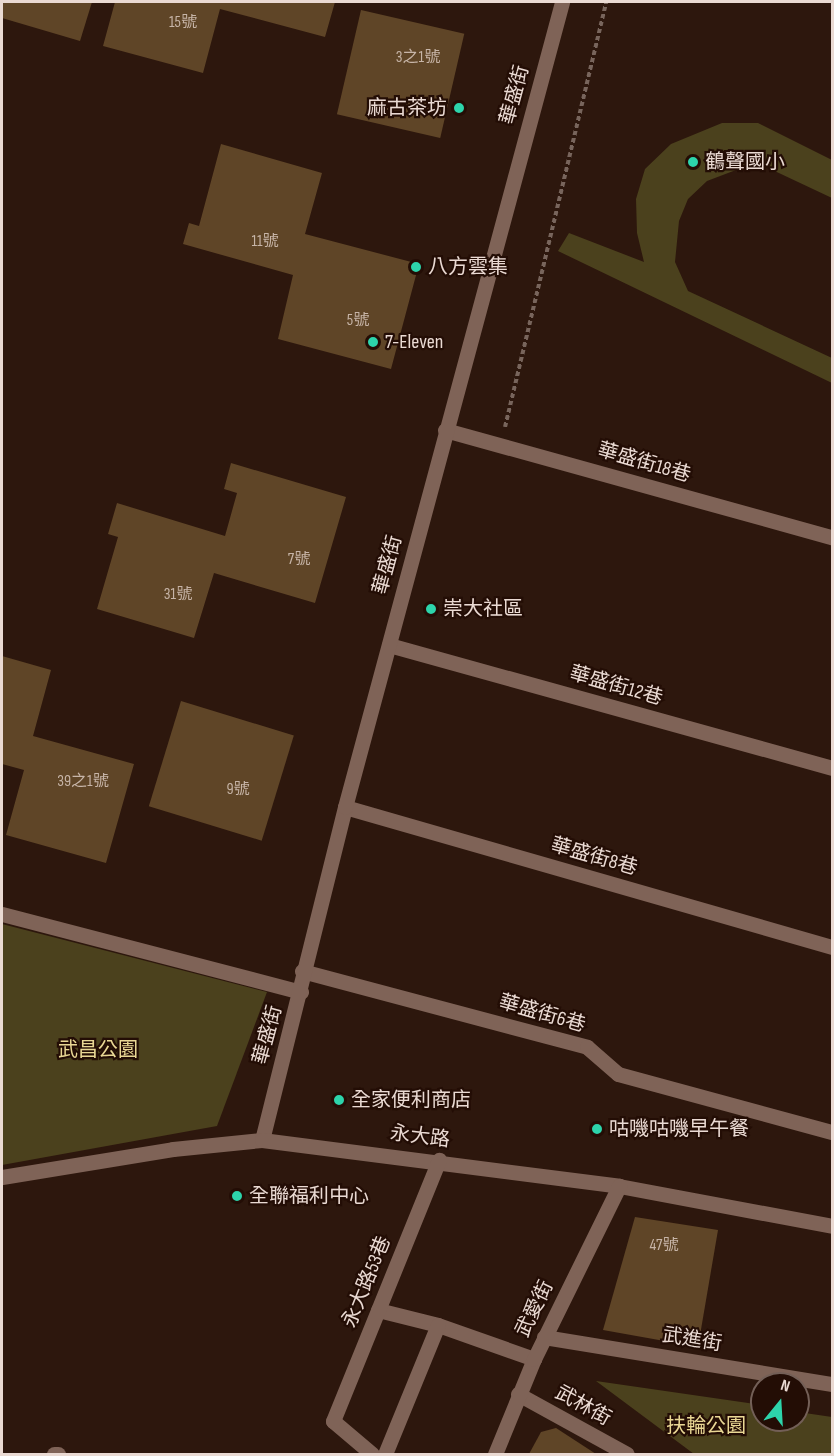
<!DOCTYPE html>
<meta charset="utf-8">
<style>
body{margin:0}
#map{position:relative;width:834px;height:1456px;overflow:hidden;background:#2d170d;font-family:"Sofia Sans Condensed","Noto Sans TC",sans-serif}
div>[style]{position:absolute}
.green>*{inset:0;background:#4b411d}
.building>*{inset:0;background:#5f4527;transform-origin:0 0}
.path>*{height:4px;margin-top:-2px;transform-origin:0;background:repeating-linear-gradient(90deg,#78655c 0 4.5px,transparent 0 7.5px)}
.minor>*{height:15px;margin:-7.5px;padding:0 7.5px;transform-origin:7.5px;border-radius:7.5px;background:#7f6357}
.dots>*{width:16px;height:16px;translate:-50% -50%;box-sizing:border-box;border:3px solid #230d05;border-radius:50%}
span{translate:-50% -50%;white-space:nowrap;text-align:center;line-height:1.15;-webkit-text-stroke:4.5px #230d05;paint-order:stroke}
.number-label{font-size:16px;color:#c7b5a8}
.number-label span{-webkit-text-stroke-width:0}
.street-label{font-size:20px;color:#eadad3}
.poi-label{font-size:20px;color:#eadad3}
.right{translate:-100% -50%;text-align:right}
.left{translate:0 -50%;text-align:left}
.park-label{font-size:20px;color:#e9d794}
.frame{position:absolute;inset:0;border:3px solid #eadad3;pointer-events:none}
.north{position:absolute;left:750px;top:1372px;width:60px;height:60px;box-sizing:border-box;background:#230d05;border:2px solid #735f57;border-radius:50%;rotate:18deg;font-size:16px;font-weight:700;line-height:24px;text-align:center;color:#eadad3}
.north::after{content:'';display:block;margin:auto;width:21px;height:27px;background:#2dd4ab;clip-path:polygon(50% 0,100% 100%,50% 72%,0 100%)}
</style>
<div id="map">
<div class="green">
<div style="clip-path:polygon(722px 123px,758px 123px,832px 160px,832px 198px,764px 166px,736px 170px,707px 181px,688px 199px,679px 221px,675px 262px,688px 291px,832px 358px,832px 383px,558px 251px,569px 233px,644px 262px,637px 233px,636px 199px,645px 169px,671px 144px)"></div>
<div style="clip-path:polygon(2px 924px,267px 992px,217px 1126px,2px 1165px)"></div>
<div style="clip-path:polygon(596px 1381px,762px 1405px,762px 1420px,798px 1420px,798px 1412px,832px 1417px,832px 1454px,694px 1454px)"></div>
</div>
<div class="building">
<div style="clip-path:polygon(2px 2px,92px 2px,80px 41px,2px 18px)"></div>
<div style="clip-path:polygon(115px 2px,335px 2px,325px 37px,220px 9px,203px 73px,103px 46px)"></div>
<div style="left:361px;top:10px;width:106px;height:107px;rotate:13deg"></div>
<div style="clip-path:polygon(221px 144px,322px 173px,305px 234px,419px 264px,391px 369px,278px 339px,293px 275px,183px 244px,189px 223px,199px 226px)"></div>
<div style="clip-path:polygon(231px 463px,346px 497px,315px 603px,214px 573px,194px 638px,97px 609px,118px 537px,108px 534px,117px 503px,225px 536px,237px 493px,224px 489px)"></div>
<div style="clip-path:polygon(2px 656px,51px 670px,33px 736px,134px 764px,106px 863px,6px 835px,24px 770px,2px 764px)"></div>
<div style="left:181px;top:701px;width:118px;height:110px;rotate:17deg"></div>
<div style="clip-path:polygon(635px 1217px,718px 1230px,698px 1347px,603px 1330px)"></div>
<div style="clip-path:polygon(556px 1428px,596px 1454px,529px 1454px,541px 1432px)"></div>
</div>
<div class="path">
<div style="left:505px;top:427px;width:437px;rotate:-76.6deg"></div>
</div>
<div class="minor">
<div style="left:445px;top:430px;width:402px;rotate:15.5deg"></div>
<div style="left:389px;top:645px;width:460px;rotate:15.5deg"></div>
<div style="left:345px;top:807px;width:507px;rotate:16.04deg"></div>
<div style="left:2px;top:914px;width:309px;rotate:14.6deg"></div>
<div style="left:302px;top:971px;width:295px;rotate:14.9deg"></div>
<div style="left:587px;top:1047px;width:41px;rotate:41.1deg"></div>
<div style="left:618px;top:1074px;width:222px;rotate:15.2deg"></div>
<div style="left:262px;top:1140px;width:343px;rotate:-76deg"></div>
<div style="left:345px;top:807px;width:834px;rotate:-74.91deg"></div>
<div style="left:2px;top:1177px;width:173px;rotate:-9.3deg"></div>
<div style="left:173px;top:1149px;width:89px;rotate:-5.8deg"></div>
<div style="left:262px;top:1140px;width:360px;rotate:7.3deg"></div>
<div style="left:619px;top:1186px;width:217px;rotate:10.6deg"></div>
<div style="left:378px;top:1310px;width:62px;rotate:14deg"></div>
<div style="left:438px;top:1325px;width:102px;rotate:19.5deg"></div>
<div style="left:544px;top:1337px;width:292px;rotate:9.3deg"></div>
<div style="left:518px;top:1394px;width:124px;rotate:28.8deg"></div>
<div style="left:54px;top:1454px;width:4px"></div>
<div style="left:372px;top:1454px;width:51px;rotate:-139.8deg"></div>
<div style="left:333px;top:1421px;width:282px;rotate:-67.9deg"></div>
<div style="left:385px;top:1454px;width:139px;rotate:-67.7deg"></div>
<div style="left:495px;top:1454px;width:103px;rotate:-67.7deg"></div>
<div style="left:534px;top:1359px;width:193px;rotate:-63.8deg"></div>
</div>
<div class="dots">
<div style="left:459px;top:108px;background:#2dd4ab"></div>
<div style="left:693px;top:162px;background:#2dd4ab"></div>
<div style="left:416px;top:267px;background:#2dd4ab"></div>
<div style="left:373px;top:342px;background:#2dd4ab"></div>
<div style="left:431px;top:609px;background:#2dd4ab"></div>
<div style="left:339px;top:1100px;background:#2dd4ab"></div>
<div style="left:597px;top:1129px;background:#2dd4ab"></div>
<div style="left:237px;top:1196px;background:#2dd4ab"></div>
</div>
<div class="number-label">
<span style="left:183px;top:23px">15號</span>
<span style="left:418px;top:58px">3之1號</span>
<span style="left:265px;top:242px">11號</span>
<span style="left:358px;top:321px">5號</span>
<span style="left:299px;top:560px">7號</span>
<span style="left:178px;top:595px">31號</span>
<span style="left:83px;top:782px">39之1號</span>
<span style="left:238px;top:790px">9號</span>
<span style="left:664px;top:1246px">47號</span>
</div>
<div class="street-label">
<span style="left:515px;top:95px;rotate:-75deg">華盛街</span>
<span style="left:644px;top:463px;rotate:16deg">華盛街18巷</span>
<span style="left:388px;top:565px;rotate:-75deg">華盛街</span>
<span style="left:616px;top:686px;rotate:16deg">華盛街12巷</span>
<span style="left:594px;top:857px;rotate:16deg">華盛街8巷</span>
<span style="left:542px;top:1014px;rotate:16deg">華盛街6巷</span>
<span style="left:268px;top:1035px;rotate:-75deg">華盛街</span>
<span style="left:420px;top:1137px;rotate:7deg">永大路</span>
<span style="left:367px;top:1282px;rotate:-68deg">永大路53巷</span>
<span style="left:535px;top:1309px;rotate:-64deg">武愛街</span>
<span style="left:692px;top:1340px;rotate:9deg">武進街</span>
<span style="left:583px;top:1406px;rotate:29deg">武林街</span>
</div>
<div class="poi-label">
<span class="right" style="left:447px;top:108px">麻古茶坊</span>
<span class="left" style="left:705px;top:162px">鶴聲國小</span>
<span class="left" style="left:428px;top:267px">八方雲集</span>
<span class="left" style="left:385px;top:342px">7-Eleven</span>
<span class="left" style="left:443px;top:609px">崇大社區</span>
<span class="left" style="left:351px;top:1100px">全家便利商店</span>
<span class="left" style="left:609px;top:1129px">咕嘰咕嘰早午餐</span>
<span class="left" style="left:249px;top:1196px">全聯福利中心</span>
</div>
<div class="park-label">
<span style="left:98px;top:1050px">武昌公園</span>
<span style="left:706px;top:1426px">扶輪公園</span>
</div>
<div class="frame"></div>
<div class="north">N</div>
</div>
